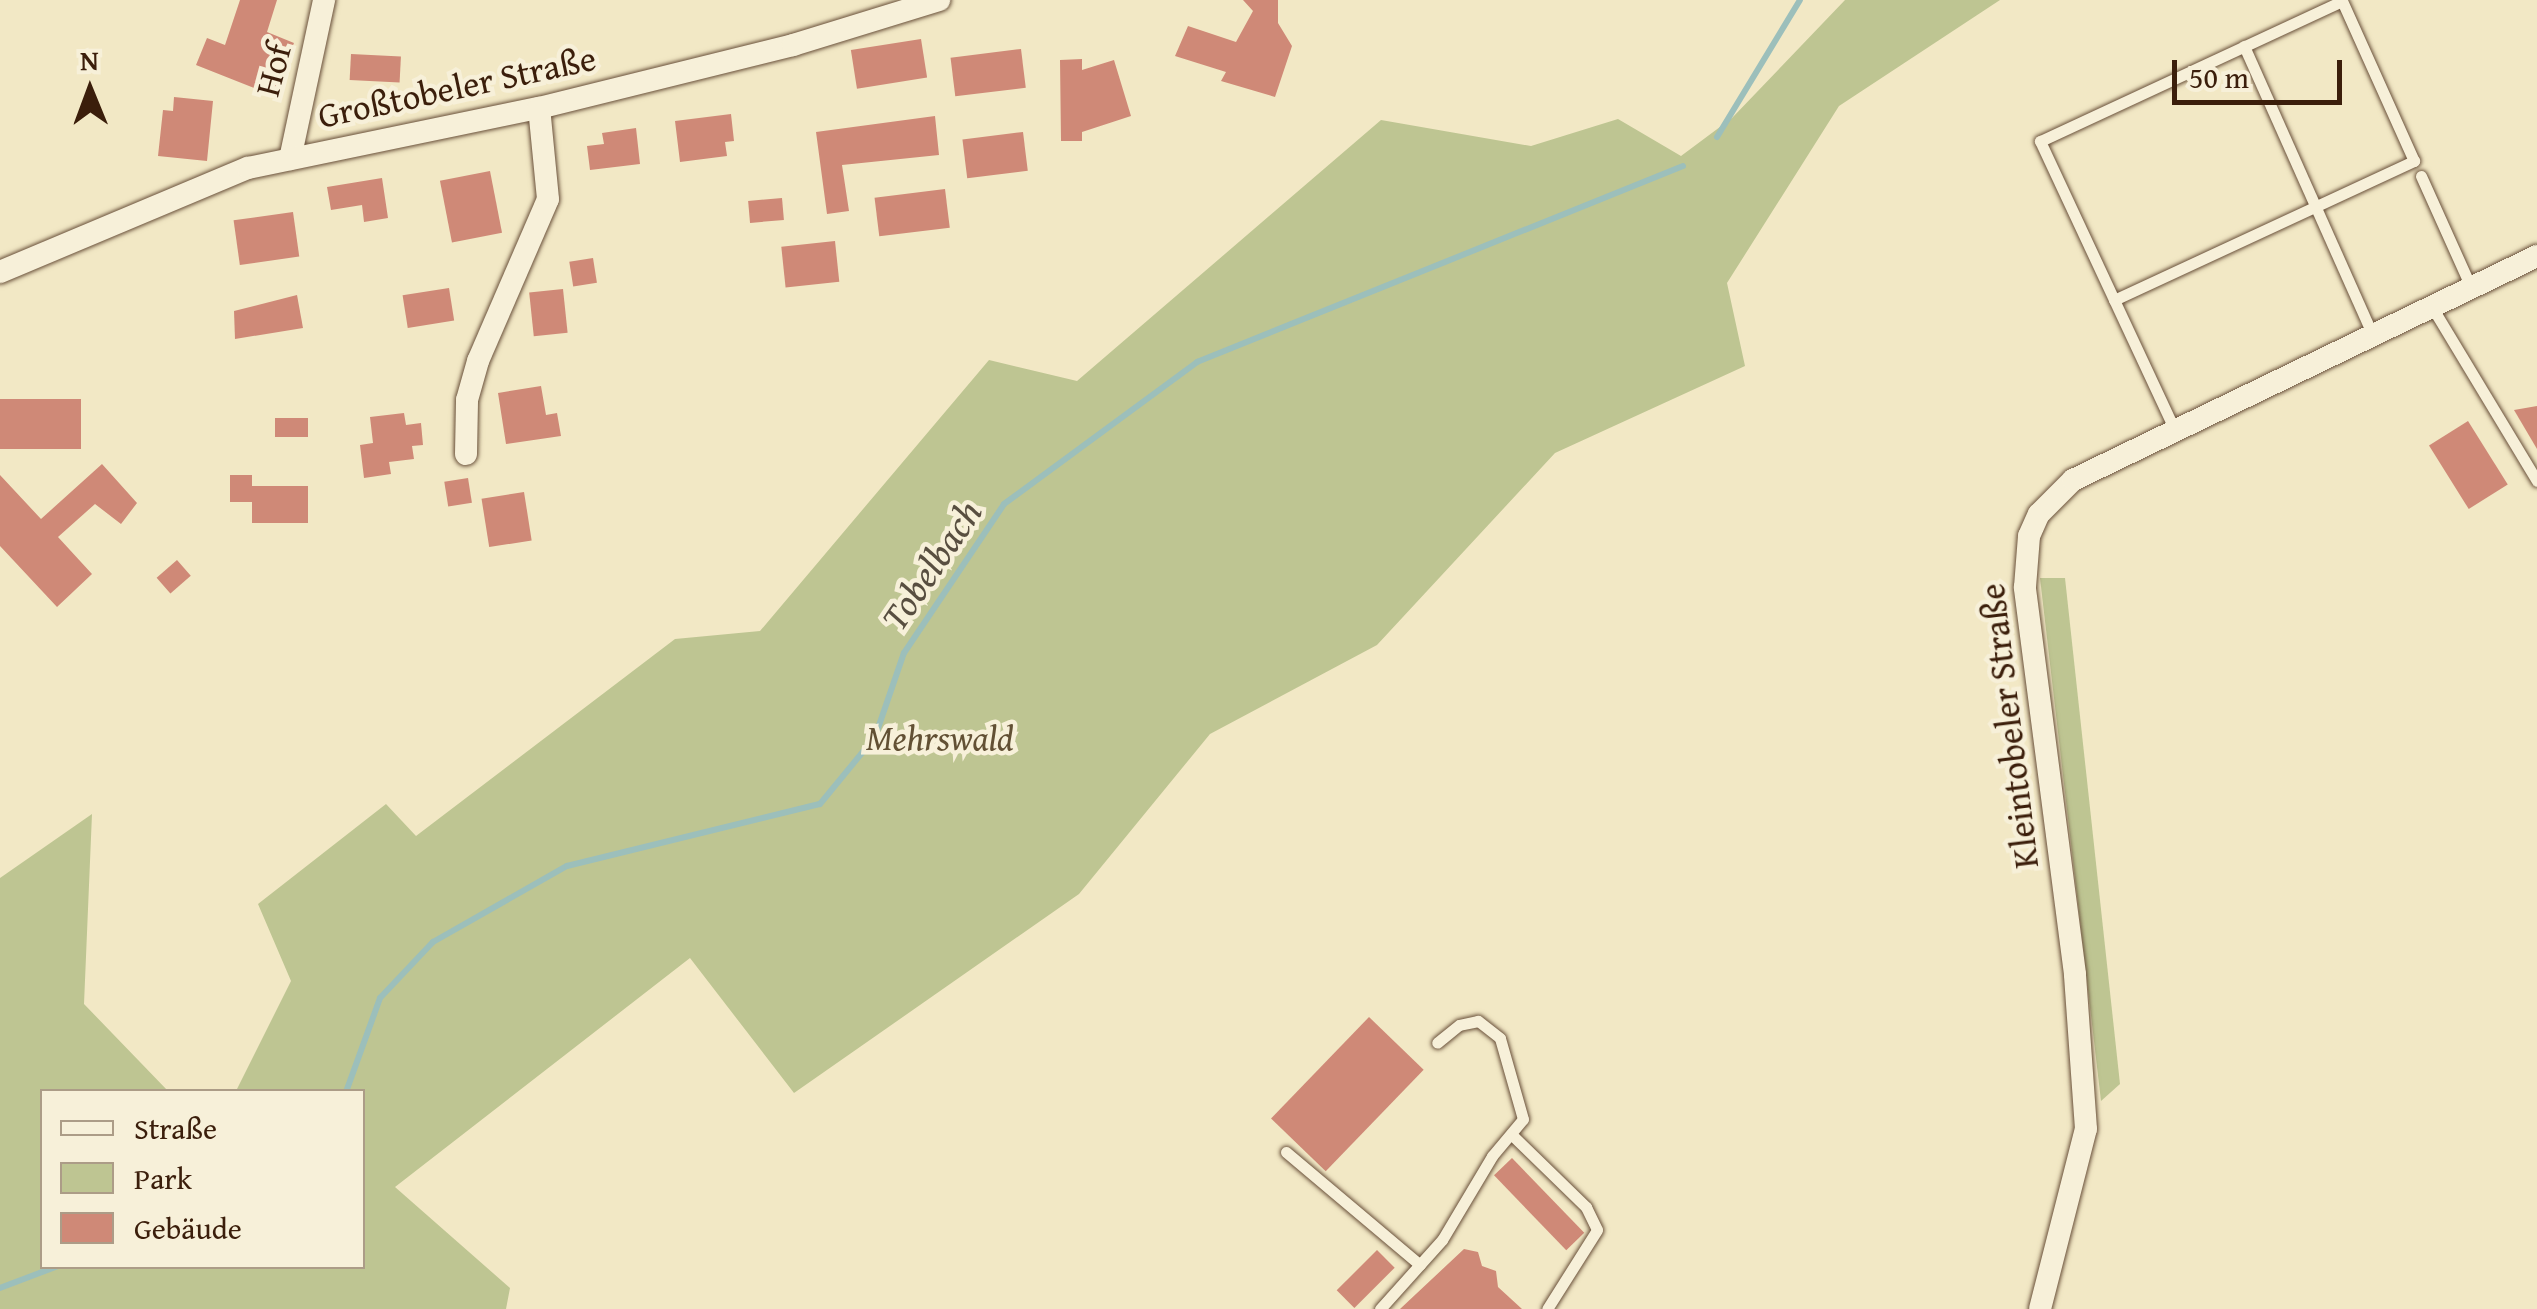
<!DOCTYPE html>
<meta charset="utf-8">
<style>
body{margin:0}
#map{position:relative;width:2537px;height:1309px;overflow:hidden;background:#f2e8c5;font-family:"Gentium Book Plus",serif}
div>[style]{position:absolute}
.green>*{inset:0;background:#bec592}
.stream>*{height:6px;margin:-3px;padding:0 3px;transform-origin:3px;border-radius:3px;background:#9cbfbb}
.building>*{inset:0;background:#cf8977;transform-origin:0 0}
.roads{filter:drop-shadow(0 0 2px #69503a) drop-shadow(0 0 2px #69503a)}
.lane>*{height:11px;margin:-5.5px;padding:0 5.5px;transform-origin:5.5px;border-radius:5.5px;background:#f7f0d9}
.street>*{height:22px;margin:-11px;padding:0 11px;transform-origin:11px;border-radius:11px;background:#f7f0d9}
span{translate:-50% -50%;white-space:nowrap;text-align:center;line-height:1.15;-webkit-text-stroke:9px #f7f0d9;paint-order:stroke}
.street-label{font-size:35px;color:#3b1e0b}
.park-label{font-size:35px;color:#625034;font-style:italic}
.water-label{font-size:38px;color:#584e40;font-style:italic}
.legend{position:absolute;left:40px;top:1089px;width:325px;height:180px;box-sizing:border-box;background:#f7f0d9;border:2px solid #ac9c87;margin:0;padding:12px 18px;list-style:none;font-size:30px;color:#3b1e0b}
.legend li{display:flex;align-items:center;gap:20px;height:50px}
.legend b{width:50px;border:2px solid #ac9c87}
.north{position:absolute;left:40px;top:40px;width:100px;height:100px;-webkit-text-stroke:8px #f7f0d9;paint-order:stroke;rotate:359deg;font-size:28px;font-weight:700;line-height:40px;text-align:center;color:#3b1e0b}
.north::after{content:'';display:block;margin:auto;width:35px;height:45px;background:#3b1e0b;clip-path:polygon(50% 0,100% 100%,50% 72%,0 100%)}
.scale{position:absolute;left:2172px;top:60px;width:170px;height:45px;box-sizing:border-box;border:5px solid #3b1e0b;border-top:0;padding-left:12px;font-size:30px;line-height:35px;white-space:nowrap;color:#3b1e0b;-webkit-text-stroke:8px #f7f0d9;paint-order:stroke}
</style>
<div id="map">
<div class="green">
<div style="clip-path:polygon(1845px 0,2000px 0,1839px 106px,1727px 283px,1745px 366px,1555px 453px,1377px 645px,1210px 734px,1079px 894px,794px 1093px,690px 958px,395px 1187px,510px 1288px,506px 1309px,0 1309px,0 878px,92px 814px,84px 1004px,168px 1091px,42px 1092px,42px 1266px,362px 1266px,362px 1092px,236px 1091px,291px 981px,258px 904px,386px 804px,416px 836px,675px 639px,760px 631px,989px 360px,1077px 381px,1381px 120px,1531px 146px,1618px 119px,1681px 156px,1732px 118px)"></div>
<div style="clip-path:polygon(2040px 578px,2065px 578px,2120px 1084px,2101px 1101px)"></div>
</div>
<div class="stream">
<div style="left:1717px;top:137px;width:160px;rotate:-58.8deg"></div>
<div style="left:346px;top:1092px;width:100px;rotate:-70.1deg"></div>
<div style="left:380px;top:998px;width:77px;rotate:-46.6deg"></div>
<div style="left:433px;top:942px;width:154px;rotate:-29.6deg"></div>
<div style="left:567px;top:866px;width:260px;rotate:-13.8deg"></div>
<div style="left:820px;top:804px;width:87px;rotate:-50.6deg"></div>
<div style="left:875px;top:737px;width:89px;rotate:-71deg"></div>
<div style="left:904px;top:653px;width:179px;rotate:-56.1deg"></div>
<div style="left:1004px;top:504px;width:240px;rotate:-36.3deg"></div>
<div style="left:1197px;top:362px;width:524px;rotate:-21.96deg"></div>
<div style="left:0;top:1288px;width:62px;rotate:-20.8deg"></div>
</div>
<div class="building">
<div style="clip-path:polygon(240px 0,277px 0,267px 32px,294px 43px,272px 95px,196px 65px,207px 38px,225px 45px)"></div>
<div style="clip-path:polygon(1243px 0,1278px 0,1278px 23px,1292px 46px,1275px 97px,1221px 81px,1226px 72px,1175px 56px,1188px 26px,1236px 42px,1253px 11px)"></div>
<div style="left:921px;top:39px;width:39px;height:71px;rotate:81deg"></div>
<div style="left:1021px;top:49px;width:39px;height:71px;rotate:83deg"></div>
<div style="left:351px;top:54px;width:50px;height:26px;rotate:3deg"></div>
<div style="clip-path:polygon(1082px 59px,1082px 70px,1114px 60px,1131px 116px,1082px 132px,1082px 141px,1061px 141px,1060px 60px)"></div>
<div style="clip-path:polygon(174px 97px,213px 101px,207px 161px,158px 156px,163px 110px,173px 111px)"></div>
<div style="clip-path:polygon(731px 114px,734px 141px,725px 142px,727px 156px,680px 162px,675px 121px)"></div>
<div style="clip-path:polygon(935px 116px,939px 155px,842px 165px,849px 211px,827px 214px,816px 132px)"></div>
<div style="clip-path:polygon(636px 128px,640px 164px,590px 170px,587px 146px,604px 144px,602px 133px)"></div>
<div style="left:1023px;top:132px;width:39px;height:61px;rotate:83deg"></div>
<div style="left:490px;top:171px;width:63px;height:51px;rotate:79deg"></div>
<div style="clip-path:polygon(382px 178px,388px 218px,364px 222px,362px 205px,331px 210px,327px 187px)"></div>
<div style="left:945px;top:189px;width:39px;height:71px;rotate:83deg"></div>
<div style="left:782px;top:198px;width:22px;height:34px;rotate:85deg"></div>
<div style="left:293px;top:212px;width:45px;height:60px;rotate:82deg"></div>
<div style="left:835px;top:241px;width:41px;height:54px;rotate:84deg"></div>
<div style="left:593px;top:258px;width:25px;height:24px;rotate:81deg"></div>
<div style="left:449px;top:288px;width:33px;height:47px;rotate:81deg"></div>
<div style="left:563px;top:289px;width:44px;height:34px;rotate:84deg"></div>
<div style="clip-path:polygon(297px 295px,303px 328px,235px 339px,234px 311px)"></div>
<div style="clip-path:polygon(541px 386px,546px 415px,557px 413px,561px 436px,506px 444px,498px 393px)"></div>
<div style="left:81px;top:399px;width:50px;height:81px;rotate:90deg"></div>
<div style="clip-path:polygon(2537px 406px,2537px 449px,2514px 410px)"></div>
<div style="clip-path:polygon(404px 413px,406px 425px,421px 423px,423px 445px,412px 446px,414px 459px,389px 462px,391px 474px,364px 478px,360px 445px,373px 443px,370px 417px)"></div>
<div style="left:275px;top:418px;width:33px;height:19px"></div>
<div style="left:2468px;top:421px;width:75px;height:46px;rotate:58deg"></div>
<div style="clip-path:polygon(102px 464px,137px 503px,121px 524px,95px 504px,58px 537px,92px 574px,57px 607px,0 546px,0 475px,41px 519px)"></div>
<div style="left:230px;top:475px;width:22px;height:27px"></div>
<div style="left:468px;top:478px;width:25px;height:24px;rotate:81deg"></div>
<div style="left:252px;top:486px;width:56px;height:37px"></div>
<div style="left:524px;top:492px;width:49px;height:43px;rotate:81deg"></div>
<div style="left:177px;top:560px;width:21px;height:27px;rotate:49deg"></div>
<div style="left:1369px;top:1017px;width:76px;height:141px;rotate:44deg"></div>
<div style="left:1512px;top:1158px;width:104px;height:25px;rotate:46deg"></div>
<div style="clip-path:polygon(1464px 1249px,1478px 1252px,1482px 1266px,1496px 1271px,1498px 1287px,1522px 1309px,1400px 1309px)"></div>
<div style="left:1377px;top:1250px;width:25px;height:57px;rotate:45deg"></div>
</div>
<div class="roads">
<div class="lane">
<div style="left:2244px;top:46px;width:317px;rotate:66deg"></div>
<div style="left:2421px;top:176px;width:122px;rotate:65.8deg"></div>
<div style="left:2114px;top:300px;width:331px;rotate:-24.9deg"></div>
<div style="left:2414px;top:161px;width:175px;rotate:-114.2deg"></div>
<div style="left:2342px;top:1px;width:333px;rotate:155.1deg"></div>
<div style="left:2040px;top:141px;width:320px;rotate:65deg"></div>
<div style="left:2432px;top:307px;width:203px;rotate:58.9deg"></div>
<div style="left:1511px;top:1134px;width:105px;rotate:44.2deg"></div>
<div style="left:1586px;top:1207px;width:25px;rotate:64deg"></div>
<div style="left:1597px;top:1230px;width:93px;rotate:122.3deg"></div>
<div style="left:1286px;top:1152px;width:175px;rotate:40.1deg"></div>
<div style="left:1380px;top:1309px;width:93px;rotate:-48.1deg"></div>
<div style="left:1442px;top:1240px;width:98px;rotate:-59.2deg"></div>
<div style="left:1492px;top:1156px;width:48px;rotate:-50deg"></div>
<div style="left:1523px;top:1119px;width:84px;rotate:-105.9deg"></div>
<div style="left:1500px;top:1038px;width:28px;rotate:-142deg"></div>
<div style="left:1478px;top:1021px;width:19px;rotate:168deg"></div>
<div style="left:1459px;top:1025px;width:28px;rotate:141deg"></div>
</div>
<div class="street">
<div style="left:290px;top:159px;width:163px;rotate:-77.9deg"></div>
<div style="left:0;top:272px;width:269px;rotate:-22.8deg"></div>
<div style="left:248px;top:168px;width:297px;rotate:-11.7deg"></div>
<div style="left:539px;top:108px;width:262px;rotate:-13.9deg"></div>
<div style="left:793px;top:45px;width:153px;rotate:-17.1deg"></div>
<div style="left:466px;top:454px;width:54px;rotate:-88.9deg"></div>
<div style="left:467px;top:400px;width:41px;rotate:-74.2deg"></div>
<div style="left:478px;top:361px;width:176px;rotate:-66.6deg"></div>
<div style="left:548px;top:199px;width:91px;rotate:-95.6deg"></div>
<div style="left:2040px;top:1309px;width:186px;rotate:-75.7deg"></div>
<div style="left:2086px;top:1129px;width:155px;rotate:-94.1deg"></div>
<div style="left:2075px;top:974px;width:390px;rotate:-97.4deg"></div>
<div style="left:2025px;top:587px;width:51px;rotate:-85.5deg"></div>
<div style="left:2029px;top:536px;width:24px;rotate:-66deg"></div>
<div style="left:2039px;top:514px;width:48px;rotate:-45deg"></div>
<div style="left:2073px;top:480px;width:515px;rotate:-25.77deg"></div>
</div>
</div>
<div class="street-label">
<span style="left:273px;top:70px;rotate:-75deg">Hof</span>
<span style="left:457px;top:87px;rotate:-12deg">Großtobeler Straße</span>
<span style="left:2009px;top:726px;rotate:-97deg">Kleintobeler Straße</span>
</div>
<div class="park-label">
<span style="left:940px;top:738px">Mehrswald</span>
</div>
<div class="water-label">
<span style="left:931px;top:565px;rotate:-56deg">Tobelbach</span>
</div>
<ul class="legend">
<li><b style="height:12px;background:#f7f0d9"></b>Straße</li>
<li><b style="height:28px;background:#bec592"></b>Park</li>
<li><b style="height:28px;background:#cf8977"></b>Gebäude</li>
</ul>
<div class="north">N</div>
<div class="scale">50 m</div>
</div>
